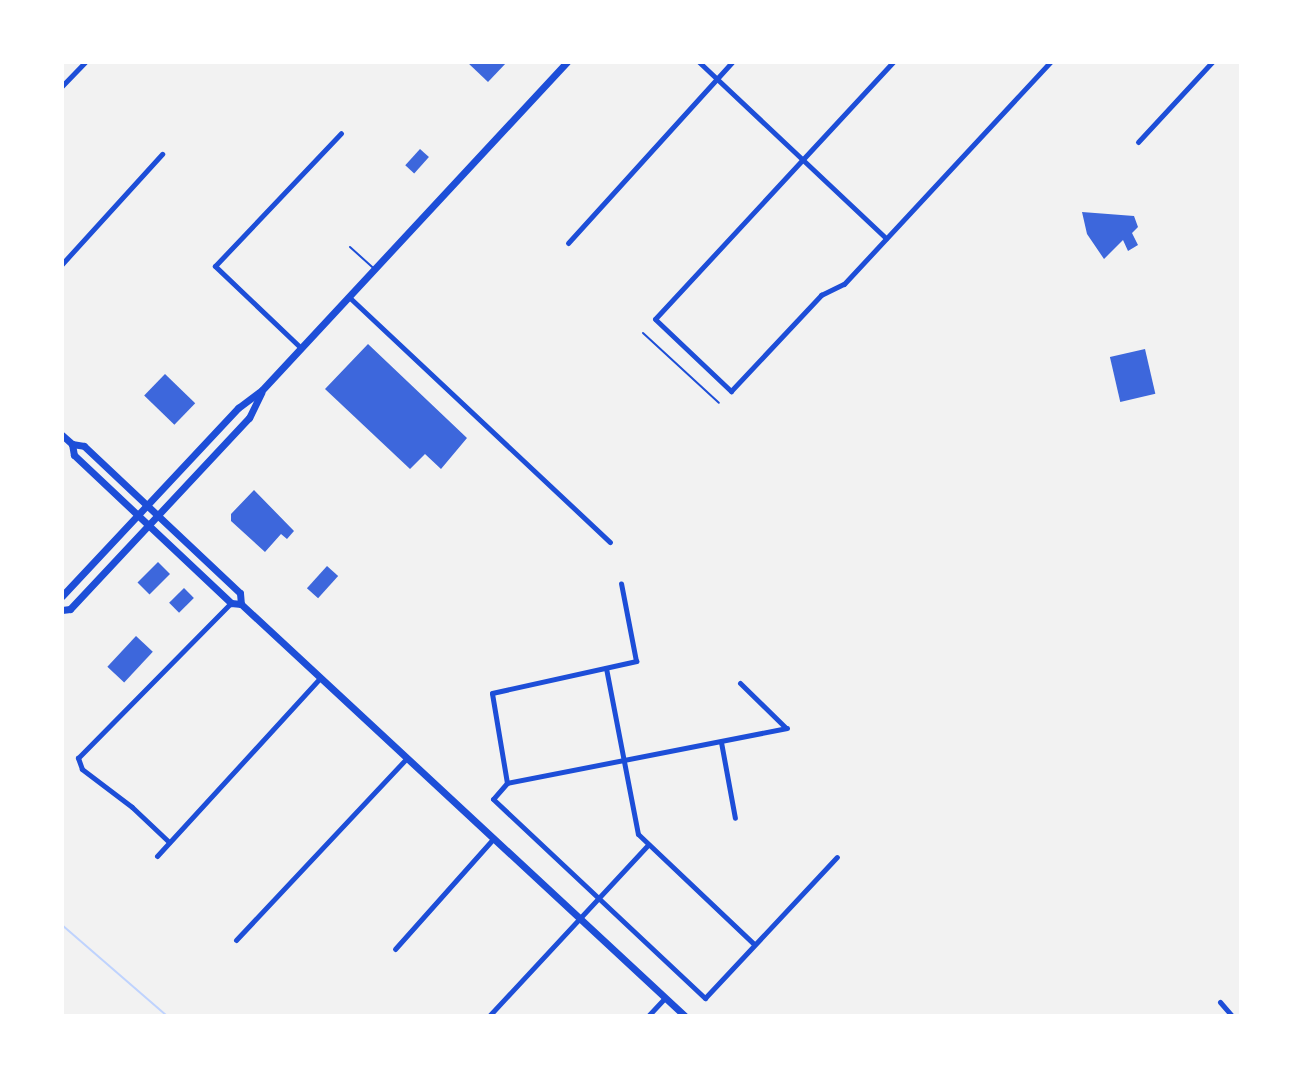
<!DOCTYPE html>
<style>
body{margin:0}
#map{position:relative;width:1303px;height:1078px;overflow:hidden;background:#f2f2f2;font-family:"PT Sans",sans-serif}
div>[style]{position:absolute}
.stream>*{height:2px;margin:-1px;padding:0 1px;transform-origin:1px;border-radius:1px;background:#bfd3fe}
.building>*{inset:0;background:#3d67dc;transform-origin:0 0}
.service>*{height:2px;margin:-1px;padding:0 1px;transform-origin:1px;border-radius:1px;background:#1d4ed8}
.minor>*{height:5px;margin:-2.5px;padding:0 2.5px;transform-origin:2.5px;border-radius:2.5px;background:#1d4ed8}
.secondary>*{height:7px;margin:-3.5px;padding:0 3.5px;transform-origin:3.5px;border-radius:3.5px;background:#1d4ed8}
.primary>*{height:7px;margin:-3.5px;padding:0 3.5px;transform-origin:3.5px;border-radius:3.5px;background:#1d4ed8}
span{translate:-50% -50%;white-space:nowrap;text-align:center;line-height:1.15;-webkit-text-stroke:7px #fff;paint-order:stroke}
.frame{position:absolute;inset:0;border:64px solid #fff;pointer-events:none}
</style>
<div id="map">
<div class="stream">
<div style="left:62px;top:925px;width:139px;rotate:40.9deg"></div>
</div>
<div class="building">
<div style="clip-path:polygon(467px 62px,507px 62px,488px 82px)"></div>
<div style="left:420px;top:149px;width:12px;height:22px;rotate:42deg"></div>
<div style="clip-path:polygon(1082px 212px,1134px 216px,1138px 227px,1132px 233px,1138px 245px,1128px 251px,1123px 240px,1104px 259px,1087px 234px)"></div>
<div style="clip-path:polygon(368px 344px,467px 438px,441px 469px,425px 454px,410px 469px,325px 389px)"></div>
<div style="left:1145px;top:349px;width:46px;height:36px;rotate:77deg"></div>
<div style="left:165px;top:374px;width:42px;height:30px;rotate:44deg"></div>
<div style="clip-path:polygon(254px 490px,294px 531px,287px 539px,281px 534px,265px 552px,231px 521px,231px 514px)"></div>
<div style="left:158px;top:562px;width:17px;height:29px;rotate:45deg"></div>
<div style="left:327px;top:566px;width:15px;height:30px;rotate:42deg"></div>
<div style="left:184px;top:588px;width:14px;height:21px;rotate:45deg"></div>
<div style="left:136px;top:636px;width:23px;height:42px;rotate:43deg"></div>
</div>
<div class="service">
<div style="left:350px;top:247px;width:31px;rotate:42deg"></div>
<div style="left:643px;top:333px;width:103px;rotate:42.6deg"></div>
</div>
<div class="minor">
<div style="left:699px;top:62px;width:257px;rotate:43.3deg"></div>
<div style="left:893px;top:62px;width:350px;rotate:132.8deg"></div>
<div style="left:655px;top:319px;width:105px;rotate:43.5deg"></div>
<div style="left:731px;top:391px;width:132px;rotate:-46.8deg"></div>
<div style="left:821px;top:295px;width:25px;rotate:-26deg"></div>
<div style="left:844px;top:284px;width:303px;rotate:-47.1deg"></div>
<div style="left:62px;top:86px;width:33px;rotate:-46deg"></div>
<div style="left:1138px;top:142px;width:109px;rotate:-47.2deg"></div>
<div style="left:568px;top:243px;width:244px;rotate:-47.8deg"></div>
<div style="left:62px;top:264px;width:149px;rotate:-47.7deg"></div>
<div style="left:349px;top:297px;width:358px;rotate:43.2deg"></div>
<div style="left:301px;top:348px;width:119px;rotate:-136.4deg"></div>
<div style="left:215px;top:266px;width:183px;rotate:-46.5deg"></div>
<div style="left:606px;top:668px;width:169px;rotate:79.1deg"></div>
<div style="left:638px;top:834px;width:160px;rotate:43.5deg"></div>
<div style="left:740px;top:683px;width:64px;rotate:44.4deg"></div>
<div style="left:787px;top:728px;width:285px;rotate:168.9deg"></div>
<div style="left:507px;top:783px;width:21px;rotate:131deg"></div>
<div style="left:493px;top:799px;width:291px;rotate:43.2deg"></div>
<div style="left:705px;top:998px;width:193px;rotate:-46.9deg"></div>
<div style="left:721px;top:742px;width:77px;rotate:79.6deg"></div>
<div style="left:507px;top:783px;width:91px;rotate:-99.5deg"></div>
<div style="left:492px;top:693px;width:148px;rotate:-12.5deg"></div>
<div style="left:636px;top:661px;width:79px;rotate:-100.9deg"></div>
<div style="left:169px;top:842px;width:51px;rotate:-136.6deg"></div>
<div style="left:132px;top:807px;width:63px;rotate:-142.8deg"></div>
<div style="left:82px;top:769px;width:12px;rotate:-110deg"></div>
<div style="left:78px;top:758px;width:218px;rotate:-45.4deg"></div>
<div style="left:157px;top:856px;width:240px;rotate:-47.5deg"></div>
<div style="left:236px;top:940px;width:248px;rotate:-46.8deg"></div>
<div style="left:395px;top:949px;width:147px;rotate:-48.3deg"></div>
<div style="left:1220px;top:1002px;width:18px;rotate:49deg"></div>
<div style="left:489px;top:1016px;width:232px;rotate:-47.1deg"></div>
<div style="left:648px;top:1016px;width:25px;rotate:-47deg"></div>
</div>
<div class="secondary">
<div style="left:62px;top:435px;width:13px;rotate:42deg"></div>
<div style="left:72px;top:444px;width:11px;rotate:80deg"></div>
<div style="left:74px;top:455px;width:216px;rotate:43.3deg"></div>
<div style="left:231px;top:603px;width:10px;rotate:6deg"></div>
<div style="left:241px;top:604px;width:606px;rotate:42.86deg"></div>
<div style="left:72px;top:444px;width:12px;rotate:9deg"></div>
<div style="left:84px;top:446px;width:214px;rotate:43.3deg"></div>
<div style="left:240px;top:593px;width:11px;rotate:85deg"></div>
</div>
<div class="primary">
<div style="left:62px;top:596px;width:258px;rotate:-46.9deg"></div>
<div style="left:238px;top:408px;width:30px;rotate:-37deg"></div>
<div style="left:262px;top:390px;width:448px;rotate:-47.1deg"></div>
<div style="left:62px;top:610px;width:8px;rotate:-7deg"></div>
<div style="left:70px;top:609px;width:262px;rotate:-46.9deg"></div>
<div style="left:249px;top:418px;width:28px;rotate:-64deg"></div>
</div>
<div class="frame"></div>
</div>
